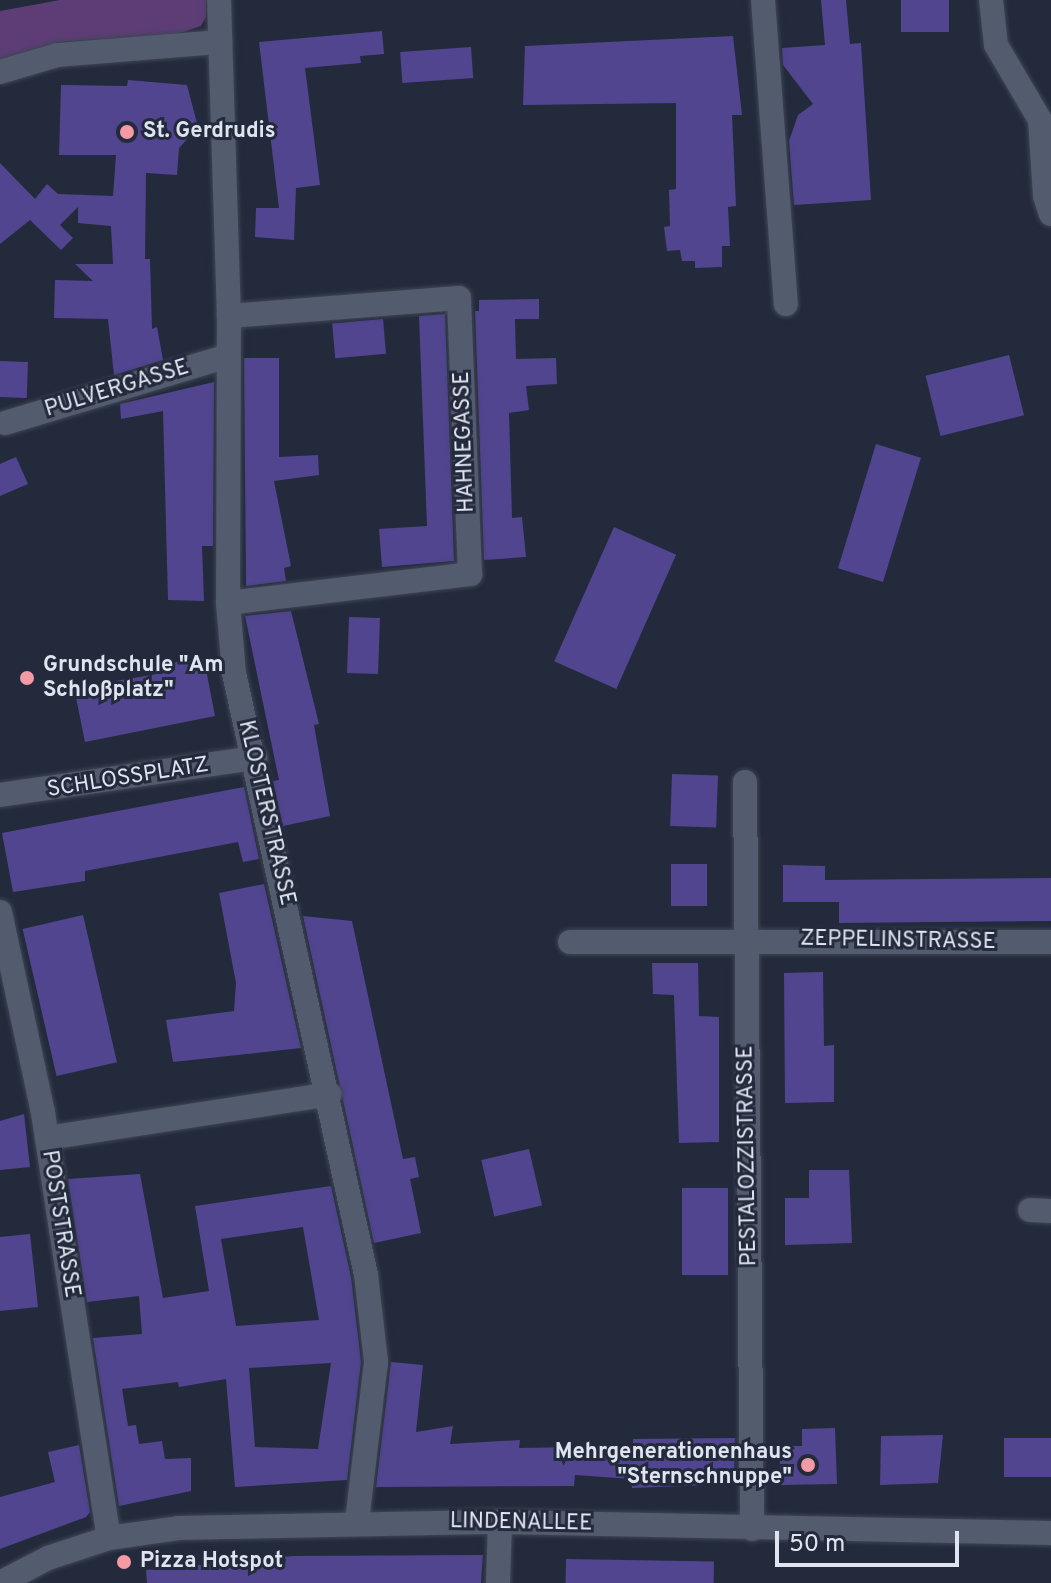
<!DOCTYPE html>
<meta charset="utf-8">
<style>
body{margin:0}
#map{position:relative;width:1051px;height:1583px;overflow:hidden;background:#232a3c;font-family:Overpass,sans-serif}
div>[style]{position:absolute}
.green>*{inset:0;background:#5e3d77}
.building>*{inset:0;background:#514590;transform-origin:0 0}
.roads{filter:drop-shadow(0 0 2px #3f4553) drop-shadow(0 0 2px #3f4553)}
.minor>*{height:24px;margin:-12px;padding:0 12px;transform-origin:12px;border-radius:12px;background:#535b6e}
.dots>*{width:22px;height:22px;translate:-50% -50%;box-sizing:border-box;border:4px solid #232a3c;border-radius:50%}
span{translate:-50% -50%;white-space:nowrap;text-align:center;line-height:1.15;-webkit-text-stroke:6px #232a3c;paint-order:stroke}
.poi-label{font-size:22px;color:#dfe4f0;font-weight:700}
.left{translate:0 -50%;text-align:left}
.right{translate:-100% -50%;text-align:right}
.street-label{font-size:22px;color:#dfe4f0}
.scale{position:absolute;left:775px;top:1531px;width:184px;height:36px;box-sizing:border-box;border:4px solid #dfe4f0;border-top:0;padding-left:10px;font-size:24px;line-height:28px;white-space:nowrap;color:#dfe4f0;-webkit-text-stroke:6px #232a3c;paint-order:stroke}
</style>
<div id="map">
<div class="green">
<div style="clip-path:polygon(60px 0,206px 0,206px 17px,201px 26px,177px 34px,58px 42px,0 60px,0 11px)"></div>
</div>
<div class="building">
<div style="clip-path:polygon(821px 0,846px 0,850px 44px,861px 43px,871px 200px,794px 205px,789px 141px,798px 115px,813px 104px,783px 65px,782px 48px,825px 45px)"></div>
<div style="left:901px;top:0;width:48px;height:32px"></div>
<div style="clip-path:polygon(382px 31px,384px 54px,360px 56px,361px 63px,305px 68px,320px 185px,296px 188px,294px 240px,255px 237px,256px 208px,279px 208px,259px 42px)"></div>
<div style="clip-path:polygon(733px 36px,742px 115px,732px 115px,736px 206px,728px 207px,730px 246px,722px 246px,722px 267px,695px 268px,695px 261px,682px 261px,680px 250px,667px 251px,664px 227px,670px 226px,669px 190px,676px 189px,676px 103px,523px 105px,525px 46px)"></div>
<div style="left:471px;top:47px;width:31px;height:71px;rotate:86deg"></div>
<div style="clip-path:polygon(128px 80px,187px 85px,198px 127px,179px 148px,177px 175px,146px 173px,145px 259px,150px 259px,152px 329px,157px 327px,163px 360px,114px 375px,108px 319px,54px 318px,55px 280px,93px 281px,75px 264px,113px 264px,111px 226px,78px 223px,78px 207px,60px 225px,73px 238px,61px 250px,30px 220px,0 244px,0 163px,35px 199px,47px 184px,58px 194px,113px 196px,116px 155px,59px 155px,61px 85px,127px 86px)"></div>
<div style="clip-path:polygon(539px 299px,539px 319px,515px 319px,516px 359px,556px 358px,557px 384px,526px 386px,529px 410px,509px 413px,512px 518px,522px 517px,526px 557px,484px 560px,475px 311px,479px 311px,479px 300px)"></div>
<div style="clip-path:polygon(445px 314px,454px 561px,382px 567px,379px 529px,427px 526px,419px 316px)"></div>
<div style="left:383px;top:319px;width:35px;height:51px;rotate:85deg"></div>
<div style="left:1009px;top:355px;width:62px;height:86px;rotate:76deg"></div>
<div style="clip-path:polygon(244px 358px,279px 358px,279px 457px,318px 455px,319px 475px,274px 481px,291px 566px,284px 568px,286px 581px,246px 586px)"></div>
<div style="left:0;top:361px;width:28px;height:36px;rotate:2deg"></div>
<div style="clip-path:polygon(214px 382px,213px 546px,202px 546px,204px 601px,168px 600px,163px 411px,121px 419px,120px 404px)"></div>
<div style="left:876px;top:444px;width:47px;height:130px;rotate:17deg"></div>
<div style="clip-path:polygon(16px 457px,28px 484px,0 496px,0 464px)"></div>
<div style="left:614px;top:527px;width:68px;height:147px;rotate:24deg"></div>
<div style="clip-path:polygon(291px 611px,319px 724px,314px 725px,330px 816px,283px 826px,273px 781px,279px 780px,245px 616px)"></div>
<div style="left:349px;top:617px;width:31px;height:56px;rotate:2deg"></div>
<div style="clip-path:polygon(204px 659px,215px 716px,85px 742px,74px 688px,169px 672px,168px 663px)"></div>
<div style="left:672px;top:774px;width:46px;height:52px;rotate:2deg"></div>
<div style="clip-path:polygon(244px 787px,259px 859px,243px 862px,238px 842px,85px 871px,85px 881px,13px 892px,2px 833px)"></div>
<div style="left:671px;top:864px;width:36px;height:42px"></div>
<div style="clip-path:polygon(783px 865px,825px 866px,825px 880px,1051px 878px,1051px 921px,839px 923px,839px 902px,783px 902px)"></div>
<div style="clip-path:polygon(264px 884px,301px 1048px,173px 1062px,166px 1020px,234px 1011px,236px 983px,219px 893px)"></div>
<div style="left:83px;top:915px;width:151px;height:62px;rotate:77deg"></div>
<div style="clip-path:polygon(303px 916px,352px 921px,403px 1159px,415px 1157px,419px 1177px,410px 1179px,421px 1233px,374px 1243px)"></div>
<div style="clip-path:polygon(652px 963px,698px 963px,699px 1016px,719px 1017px,719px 1142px,679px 1143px,674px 995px,653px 994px)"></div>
<div style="clip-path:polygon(823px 972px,824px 1046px,834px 1045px,834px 1102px,785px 1103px,784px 973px)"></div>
<div style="clip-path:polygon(24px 1114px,30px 1167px,0 1170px,0 1121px)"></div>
<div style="left:529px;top:1149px;width:58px;height:49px;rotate:77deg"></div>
<div style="clip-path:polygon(809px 1170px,849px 1170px,852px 1243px,785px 1245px,785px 1198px,809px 1198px)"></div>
<div style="clip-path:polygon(evenodd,140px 1174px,163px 1298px,209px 1291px,195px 1206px,331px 1186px,351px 1277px,361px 1362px,347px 1480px,235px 1487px,226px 1379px,179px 1387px,178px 1382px,122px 1389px,128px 1426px,136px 1425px,139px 1444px,162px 1441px,165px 1459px,191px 1458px,191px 1491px,119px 1506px,93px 1338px,142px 1334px,139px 1296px,87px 1302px,68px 1179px,140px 1174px,303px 1227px,319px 1320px,236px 1326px,221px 1239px,303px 1227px,140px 1174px,331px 1363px,318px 1449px,255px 1447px,249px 1368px,331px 1363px)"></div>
<div style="left:682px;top:1188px;width:46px;height:87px"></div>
<div style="clip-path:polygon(30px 1234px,38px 1307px,0 1311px,0 1237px)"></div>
<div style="clip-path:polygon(391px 1362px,423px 1365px,416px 1432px,453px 1426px,450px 1444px,520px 1440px,519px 1448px,633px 1446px,633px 1439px,735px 1438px,734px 1484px,632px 1488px,632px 1479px,575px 1475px,574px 1486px,376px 1487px)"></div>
<div style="clip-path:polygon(835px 1428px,837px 1484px,781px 1485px,779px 1446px,802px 1446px,802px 1429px)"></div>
<div style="clip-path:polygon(943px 1435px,938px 1483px,880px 1485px,881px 1436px)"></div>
<div style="left:1051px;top:1438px;width:39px;height:47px;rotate:90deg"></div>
<div style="clip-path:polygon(79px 1445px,90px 1512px,86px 1517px,0 1549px,0 1497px,55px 1482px,48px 1452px)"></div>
<div style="clip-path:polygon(483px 1555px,481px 1583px,147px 1583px,146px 1570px,293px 1556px)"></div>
<div style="left:566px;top:1559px;width:148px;height:25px;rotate:1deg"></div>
</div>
<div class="roads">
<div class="minor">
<div style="left:219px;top:0;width:316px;rotate:88.2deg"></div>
<div style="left:229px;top:316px;width:287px;rotate:90.2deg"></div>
<div style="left:228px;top:603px;width:70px;rotate:85.1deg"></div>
<div style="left:234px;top:673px;width:616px;rotate:77.63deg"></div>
<div style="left:366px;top:1275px;width:88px;rotate:83.4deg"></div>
<div style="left:376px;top:1362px;width:160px;rotate:96.8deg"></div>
<div style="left:763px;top:0;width:305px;rotate:85.7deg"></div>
<div style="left:991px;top:0;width:45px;rotate:83.7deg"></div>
<div style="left:996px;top:45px;width:87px;rotate:59.6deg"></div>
<div style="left:1040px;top:120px;width:76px;rotate:86.2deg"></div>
<div style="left:1045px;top:196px;width:19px;rotate:72deg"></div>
<div style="left:0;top:72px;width:59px;rotate:-16.6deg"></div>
<div style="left:57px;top:55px;width:164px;rotate:-4.6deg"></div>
<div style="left:5px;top:423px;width:233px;rotate:-16.7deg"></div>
<div style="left:228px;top:603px;width:244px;rotate:-6.8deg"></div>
<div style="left:470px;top:574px;width:276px;rotate:-92.3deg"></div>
<div style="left:459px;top:298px;width:231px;rotate:175.5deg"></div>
<div style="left:745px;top:782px;width:747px;rotate:89.46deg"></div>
<div style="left:0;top:795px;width:258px;rotate:-8.3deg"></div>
<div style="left:0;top:912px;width:206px;rotate:77.9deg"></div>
<div style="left:43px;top:1113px;width:430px;rotate:81.2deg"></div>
<div style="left:570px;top:942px;width:481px"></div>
<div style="left:47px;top:1138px;width:286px;rotate:-8.8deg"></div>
<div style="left:1030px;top:1210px;width:21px;rotate:3deg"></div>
<div style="left:0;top:1583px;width:54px;rotate:-27.5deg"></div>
<div style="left:48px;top:1558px;width:64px;rotate:-18.2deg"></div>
<div style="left:109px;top:1538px;width:70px;rotate:-8.2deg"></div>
<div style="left:178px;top:1528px;width:322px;rotate:-1.1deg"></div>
<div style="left:500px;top:1522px;width:551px;rotate:1.14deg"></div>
<div style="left:498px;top:1583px;width:61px;rotate:-88.1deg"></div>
</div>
</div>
<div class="dots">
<div style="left:127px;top:132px;background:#f49aa5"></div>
<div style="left:27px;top:678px;background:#f49aa5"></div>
<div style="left:808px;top:1465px;background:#f49aa5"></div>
<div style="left:124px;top:1562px;background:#f49aa5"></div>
</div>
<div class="poi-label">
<span class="left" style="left:143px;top:132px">St. Gerdrudis</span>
<span class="left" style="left:43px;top:678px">Grundschule "Am<br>Schloßplatz"</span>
<span class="right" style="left:792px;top:1465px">Mehrgenerationenhaus<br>"Sternschnuppe"</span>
<span class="left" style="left:140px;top:1562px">Pizza Hotspot</span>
</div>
<div class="street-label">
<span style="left:117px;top:389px;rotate:-17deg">PULVERGASSE</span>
<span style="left:465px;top:442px;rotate:-92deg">HAHNEGASSE</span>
<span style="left:128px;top:778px;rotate:-9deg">SCHLOSSPLATZ</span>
<span style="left:266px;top:813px;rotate:77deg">KLOSTERSTRASSE</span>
<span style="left:898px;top:941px;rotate:1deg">ZEPPELINSTRASSE</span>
<span style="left:748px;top:1156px;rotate:-91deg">PESTALOZZISTRASSE</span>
<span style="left:60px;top:1224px;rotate:81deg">POSTSTRASSE</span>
<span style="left:521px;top:1523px;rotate:1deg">LINDENALLEE</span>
</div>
<div class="scale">50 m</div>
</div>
